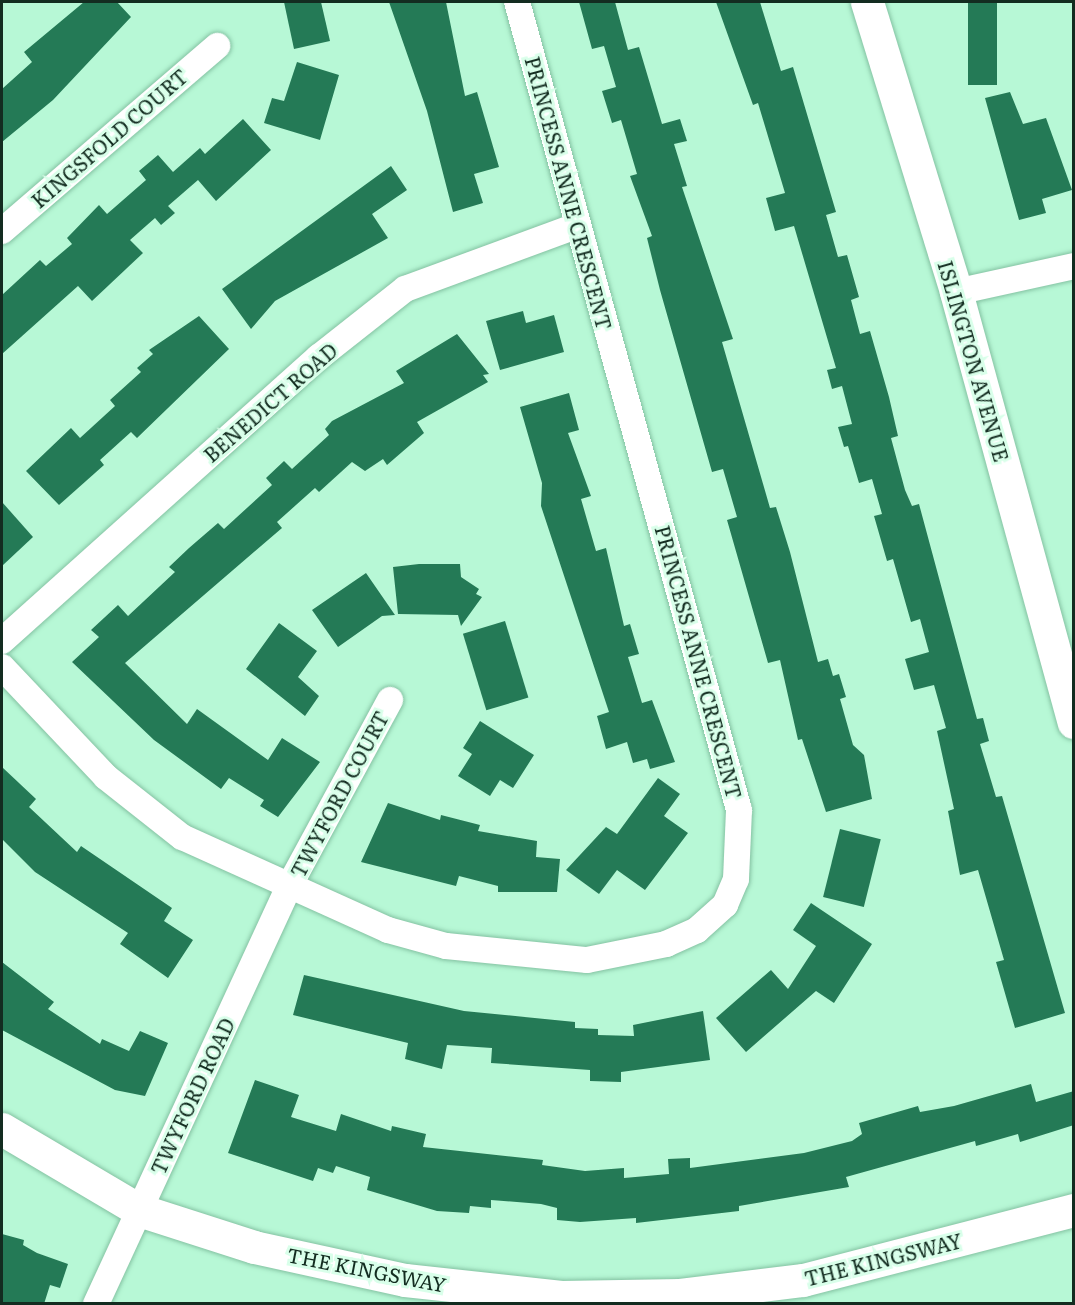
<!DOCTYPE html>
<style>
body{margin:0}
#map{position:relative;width:1075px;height:1305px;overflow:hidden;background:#b7f8d6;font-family:Literata,serif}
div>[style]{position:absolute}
.building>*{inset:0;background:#247a56;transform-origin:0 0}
.roads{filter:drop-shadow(0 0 2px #84c2a2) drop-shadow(0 0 2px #84c2a2)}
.minor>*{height:26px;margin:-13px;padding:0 13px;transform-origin:13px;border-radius:13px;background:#fff}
.tertiary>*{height:33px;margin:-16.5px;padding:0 16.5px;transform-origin:16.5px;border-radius:16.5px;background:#fff}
.secondary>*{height:33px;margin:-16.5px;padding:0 16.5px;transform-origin:16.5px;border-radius:16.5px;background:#fff}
span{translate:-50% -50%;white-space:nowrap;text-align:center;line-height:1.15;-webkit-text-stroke:6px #d9ffea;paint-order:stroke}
.street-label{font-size:20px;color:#132c20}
.frame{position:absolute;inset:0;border:3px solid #132c20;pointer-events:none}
</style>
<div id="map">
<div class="building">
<div style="clip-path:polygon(84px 2px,117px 2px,131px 17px,53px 100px,2px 142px,2px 89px,32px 62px,24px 52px)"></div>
<div style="clip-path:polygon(284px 2px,321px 2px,330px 41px,294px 49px)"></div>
<div style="clip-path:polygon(389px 2px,446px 2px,465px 96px,477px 92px,499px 167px,474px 174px,483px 203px,453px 212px,427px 111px)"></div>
<div style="clip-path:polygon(579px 2px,615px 2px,628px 50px,639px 47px,662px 124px,680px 119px,687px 141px,674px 144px,687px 186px,682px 187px,733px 339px,722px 342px,770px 508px,776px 507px,790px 552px,818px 662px,828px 659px,833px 676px,839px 674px,846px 697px,840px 699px,853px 745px,864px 755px,872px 799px,826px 812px,802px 739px,798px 740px,780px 660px,768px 663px,727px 520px,737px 517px,723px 469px,712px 472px,660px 290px,647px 238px,652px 236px,630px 176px,637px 174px,621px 120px,612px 123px,602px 91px,616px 87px,604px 46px,592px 49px)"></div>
<div style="clip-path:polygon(716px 2px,760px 2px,781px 71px,793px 67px,836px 212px,826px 215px,838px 257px,847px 255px,859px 297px,851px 300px,860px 334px,870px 331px,889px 397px,898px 436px,891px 438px,905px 490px,912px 506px,919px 504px,977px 719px,983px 718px,989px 741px,980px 744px,996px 797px,1002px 796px,1065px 1013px,1015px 1028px,996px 962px,1004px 960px,978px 870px,960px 875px,948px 811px,954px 809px,937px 731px,946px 728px,934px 685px,914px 690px,905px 659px,929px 652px,920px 619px,911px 622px,893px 559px,887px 561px,874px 516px,882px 514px,872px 479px,859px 483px,848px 446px,844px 447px,838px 427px,852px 424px,842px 386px,832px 389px,827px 370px,836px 368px,794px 226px,775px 231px,766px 198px,785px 193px,758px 103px,753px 105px)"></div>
<div style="left:968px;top:2px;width:29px;height:83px"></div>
<div style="clip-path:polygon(297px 62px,339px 75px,320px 140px,264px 123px,272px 98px,284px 101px)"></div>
<div style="clip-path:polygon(1010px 92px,1023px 124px,1046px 118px,1072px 190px,1042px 199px,1046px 213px,1019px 220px,985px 98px)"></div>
<div style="clip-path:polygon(243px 119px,271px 150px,216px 201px,198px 180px,168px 206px,175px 213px,161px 225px,155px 218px,130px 240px,143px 253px,92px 301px,78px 286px,2px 354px,2px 295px,40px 260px,46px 266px,72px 244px,67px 238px,99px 205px,107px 214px,146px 180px,139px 171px,158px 155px,173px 172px,200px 148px,205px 154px)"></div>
<div style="clip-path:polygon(391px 166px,407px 190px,372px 214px,388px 238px,275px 301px,251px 329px,222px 289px)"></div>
<div style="clip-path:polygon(523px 311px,526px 323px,554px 315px,564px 352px,500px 370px,486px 321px)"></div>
<div style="clip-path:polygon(199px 316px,229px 349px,137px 438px,131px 432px,100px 460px,104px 465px,59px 505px,26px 471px,71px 428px,80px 438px,115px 406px,110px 400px,141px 372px,137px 368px,153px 354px,149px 350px)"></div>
<div style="clip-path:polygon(457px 334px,489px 374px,483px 375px,488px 382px,417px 422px,424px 433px,387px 465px,383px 459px,365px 471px,352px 462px,319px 492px,315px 488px,277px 522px,282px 528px,125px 663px,187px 724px,197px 709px,268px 760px,282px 738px,320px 762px,278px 817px,260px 806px,264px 800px,229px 778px,221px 789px,154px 740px,72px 662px,99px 637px,91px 630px,118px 605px,128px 616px,175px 572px,169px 567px,189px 548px,218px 523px,224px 529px,272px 485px,266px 478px,284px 461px,292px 469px,329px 435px,325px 429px,332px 421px,404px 383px,396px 371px)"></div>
<div style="clip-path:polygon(569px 393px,579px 430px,568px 433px,591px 496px,581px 499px,596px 551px,606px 548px,624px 626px,630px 624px,639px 654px,628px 657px,642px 703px,652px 700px,675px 762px,650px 769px,647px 759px,633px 763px,627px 742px,606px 749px,597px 716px,609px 712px,541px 506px,542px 483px,520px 407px)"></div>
<div style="clip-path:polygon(2px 502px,33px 537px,2px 566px)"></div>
<div style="clip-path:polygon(419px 564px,460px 564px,461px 577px,479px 589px,476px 594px,482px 597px,461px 626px,458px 615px,398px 614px,393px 567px)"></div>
<div style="clip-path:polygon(366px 573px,395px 615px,382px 616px,338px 647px,312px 610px)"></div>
<div style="left:505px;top:621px;width:80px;height:44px;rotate:73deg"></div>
<div style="clip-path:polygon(279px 623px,317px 651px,298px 677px,319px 696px,305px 716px,246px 669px)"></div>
<div style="clip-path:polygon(480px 721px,534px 755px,513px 788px,500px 780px,490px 796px,458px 776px,472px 754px,463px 748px)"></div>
<div style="clip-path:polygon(2px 767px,36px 799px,29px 807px,77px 852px,81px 846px,172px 908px,164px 921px,193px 940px,168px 978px,120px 944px,128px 933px,35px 872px,2px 839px)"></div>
<div style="clip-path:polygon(658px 778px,680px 794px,664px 816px,688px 833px,645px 890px,617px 870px,599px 894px,566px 870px,606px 827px,617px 834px)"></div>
<div style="clip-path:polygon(388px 803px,440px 820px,441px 815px,480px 825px,478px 831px,537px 841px,536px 857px,560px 859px,557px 892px,498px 892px,498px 886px,459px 876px,456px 886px,361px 862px)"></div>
<div style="left:840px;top:829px;width:42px;height:70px;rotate:14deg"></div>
<div style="clip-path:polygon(811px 903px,872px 944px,834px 1003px,816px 991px,746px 1052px,716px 1018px,771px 970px,788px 989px,816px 946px,793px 930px)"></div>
<div style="clip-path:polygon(2px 962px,54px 1002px,48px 1009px,100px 1044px,102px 1039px,129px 1051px,140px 1031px,168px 1043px,145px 1096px,115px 1090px,2px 1030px)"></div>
<div style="clip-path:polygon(304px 975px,464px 1011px,575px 1022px,575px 1028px,598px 1029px,598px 1035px,634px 1036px,633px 1025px,703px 1011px,710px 1060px,621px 1072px,621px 1082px,590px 1081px,590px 1070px,491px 1063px,492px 1048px,447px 1045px,442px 1069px,405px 1059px,408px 1043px,293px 1015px)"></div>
<div style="clip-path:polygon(255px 1080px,299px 1095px,291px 1117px,336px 1131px,341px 1114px,391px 1131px,392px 1126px,426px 1134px,423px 1147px,543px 1160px,542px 1165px,585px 1171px,624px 1168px,624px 1178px,669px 1174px,668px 1159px,690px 1158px,690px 1168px,804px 1153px,852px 1141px,862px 1134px,859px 1123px,918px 1106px,920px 1112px,954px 1106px,1031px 1084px,1036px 1102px,1074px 1091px,1074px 1125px,1020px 1142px,1018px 1134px,976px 1146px,975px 1141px,846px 1177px,849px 1187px,739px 1206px,739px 1211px,636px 1223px,636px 1218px,580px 1222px,557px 1220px,557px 1208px,541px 1204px,491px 1200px,491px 1208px,470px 1206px,469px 1213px,437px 1211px,367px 1190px,370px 1177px,336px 1166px,333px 1173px,318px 1168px,313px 1181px,228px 1153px)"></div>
<div style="clip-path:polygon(2px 1234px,24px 1240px,23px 1245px,37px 1253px,68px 1264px,60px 1288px,50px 1285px,44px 1304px,2px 1304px)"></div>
</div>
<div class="roads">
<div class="minor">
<div style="left:2px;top:231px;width:284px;rotate:-40.7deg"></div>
<div style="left:956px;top:292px;width:121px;rotate:-12.4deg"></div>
<div style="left:2px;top:641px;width:426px;rotate:-41.9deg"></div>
<div style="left:319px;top:357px;width:110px;rotate:-38.3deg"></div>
<div style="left:405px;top:289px;width:182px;rotate:-20.2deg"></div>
<div style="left:2px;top:667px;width:151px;rotate:46.6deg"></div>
<div style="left:106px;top:777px;width:97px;rotate:38.3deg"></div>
<div style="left:182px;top:837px;width:226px;rotate:24.3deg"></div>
<div style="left:388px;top:930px;width:60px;rotate:15.4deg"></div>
<div style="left:446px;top:946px;width:142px;rotate:5.7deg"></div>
<div style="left:587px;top:960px;width:81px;rotate:-11.4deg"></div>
<div style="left:666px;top:944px;width:34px;rotate:-24deg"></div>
<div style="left:697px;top:930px;width:38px;rotate:-42deg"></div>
<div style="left:725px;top:905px;width:28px;rotate:-67deg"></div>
<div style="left:736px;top:879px;width:69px;rotate:-87.5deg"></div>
<div style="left:739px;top:810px;width:838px;rotate:-105.36deg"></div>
<div style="left:96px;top:1304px;width:458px;rotate:-65.2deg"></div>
<div style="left:288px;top:888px;width:214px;rotate:-61.5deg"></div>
</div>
<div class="tertiary">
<div style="left:2px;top:1129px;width:159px;rotate:30.6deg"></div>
<div style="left:139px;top:1210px;width:121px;rotate:17.8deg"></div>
<div style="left:254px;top:1247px;width:155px;rotate:12.3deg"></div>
<div style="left:405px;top:1280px;width:157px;rotate:6.2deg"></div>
<div style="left:561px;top:1297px;width:119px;rotate:-1deg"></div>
<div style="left:680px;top:1295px;width:124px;rotate:-7deg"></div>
<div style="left:803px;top:1280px;width:280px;rotate:-14.5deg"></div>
</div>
<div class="secondary">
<div style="left:867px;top:2px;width:303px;rotate:72.9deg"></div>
<div style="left:956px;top:292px;width:446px;rotate:74.7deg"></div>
</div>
</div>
<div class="street-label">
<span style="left:109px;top:138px;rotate:-41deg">KINGSFOLD COURT</span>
<span style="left:569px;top:193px;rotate:75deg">PRINCESS ANNE CRESCENT</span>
<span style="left:974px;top:361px;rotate:74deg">ISLINGTON AVENUE</span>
<span style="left:270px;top:402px;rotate:-41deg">BENEDICT ROAD</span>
<span style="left:699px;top:662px;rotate:75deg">PRINCESS ANNE CRESCENT</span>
<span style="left:339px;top:794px;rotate:-62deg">TWYFORD COURT</span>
<span style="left:192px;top:1096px;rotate:-65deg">TWYFORD ROAD</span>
<span style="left:883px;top:1259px;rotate:-14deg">THE KINGSWAY</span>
<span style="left:367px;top:1269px;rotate:11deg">THE KINGSWAY</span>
</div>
<div class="frame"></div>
</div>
